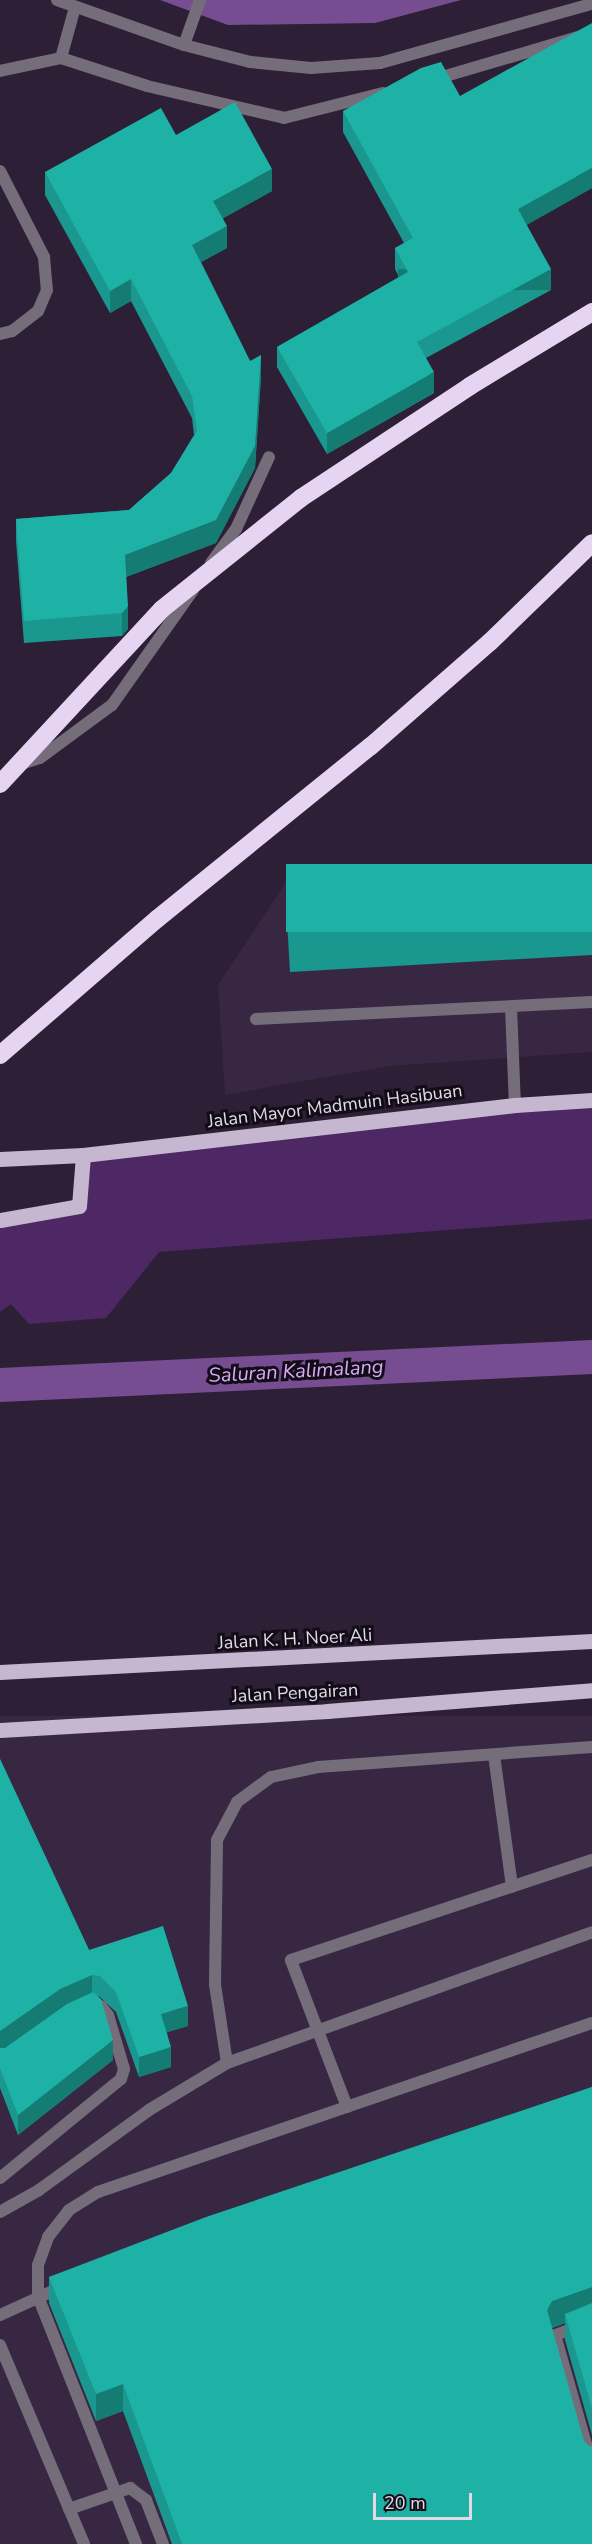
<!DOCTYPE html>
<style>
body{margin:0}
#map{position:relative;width:592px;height:2544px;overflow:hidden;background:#2d1f36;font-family:"Nunito Sans",sans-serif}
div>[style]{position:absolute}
.built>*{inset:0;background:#382743;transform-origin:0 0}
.green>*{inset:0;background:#4e2865}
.water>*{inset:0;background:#774d92}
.canal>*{height:34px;margin:-17px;padding:0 17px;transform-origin:17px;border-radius:17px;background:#774d92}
.service>*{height:12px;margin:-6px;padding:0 6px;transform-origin:6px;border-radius:6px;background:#756e7a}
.tertiary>*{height:12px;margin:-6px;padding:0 6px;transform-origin:6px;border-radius:6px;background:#756e7a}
.primary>*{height:15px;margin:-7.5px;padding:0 7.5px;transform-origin:7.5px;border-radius:7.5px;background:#c5b7d0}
.motorway>*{height:18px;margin:-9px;padding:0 9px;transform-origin:9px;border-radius:9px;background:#e5d4f2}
.motorway-bridge>*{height:18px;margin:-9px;padding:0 9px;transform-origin:9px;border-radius:9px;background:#e5d4f2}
.wall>*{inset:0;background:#1a988f}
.shaded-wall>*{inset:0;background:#157c74;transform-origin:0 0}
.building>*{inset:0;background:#1eb1a6;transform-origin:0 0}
span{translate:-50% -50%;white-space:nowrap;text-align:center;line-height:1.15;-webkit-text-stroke:6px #120c16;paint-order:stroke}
.street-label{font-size:18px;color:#e1d9e8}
.water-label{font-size:20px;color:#d8abf7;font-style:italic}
.scale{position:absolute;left:373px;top:2493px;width:99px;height:27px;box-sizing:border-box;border:3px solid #e1d9e8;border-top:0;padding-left:8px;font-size:18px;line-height:21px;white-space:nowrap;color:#e1d9e8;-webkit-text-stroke:4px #120c16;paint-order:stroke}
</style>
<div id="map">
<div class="built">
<div style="clip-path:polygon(592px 867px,592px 1052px,389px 1066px,225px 1095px,218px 985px,286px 882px)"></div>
<div style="left:592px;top:1716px;width:828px;height:593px;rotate:90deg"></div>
</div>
<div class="green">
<div style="clip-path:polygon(592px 1100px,592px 1219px,159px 1252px,106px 1318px,29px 1324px,11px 1304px,0 1312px,0 1220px,79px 1206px,83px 1155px)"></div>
</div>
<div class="water">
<div style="clip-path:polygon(160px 0,461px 0,375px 23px,228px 25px)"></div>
</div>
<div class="canal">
<div style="left:0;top:1385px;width:593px;rotate:-2.71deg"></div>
</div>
<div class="service">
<div style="left:61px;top:58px;width:53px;rotate:-74.6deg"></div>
<div style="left:0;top:71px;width:62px;rotate:-12deg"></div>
<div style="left:61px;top:58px;width:90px;rotate:18deg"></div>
<div style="left:147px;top:86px;width:141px;rotate:13.1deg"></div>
<div style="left:284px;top:118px;width:102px;rotate:-14.2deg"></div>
<div style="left:432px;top:80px;width:167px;rotate:-16.4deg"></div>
<div style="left:0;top:171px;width:97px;rotate:62.9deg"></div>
<div style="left:44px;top:257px;width:33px;rotate:85deg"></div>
<div style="left:47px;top:290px;width:23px;rotate:113deg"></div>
<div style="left:38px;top:311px;width:33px;rotate:142deg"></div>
<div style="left:12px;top:331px;width:12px;rotate:166deg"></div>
<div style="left:211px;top:563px;width:42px;rotate:-53.7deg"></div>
<div style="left:236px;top:529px;width:79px;rotate:-65.4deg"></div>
<div style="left:21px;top:764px;width:20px;rotate:-18deg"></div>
<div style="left:40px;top:758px;width:89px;rotate:-36.4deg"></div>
<div style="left:112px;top:705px;width:141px;rotate:-54.8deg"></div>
<div style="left:511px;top:1007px;width:98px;rotate:87.7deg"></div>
<div style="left:256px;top:1019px;width:336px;rotate:-2.9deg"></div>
<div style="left:494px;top:1755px;width:133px;rotate:82.2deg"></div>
<div style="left:227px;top:2063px;width:388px;rotate:-19.7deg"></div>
<div style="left:347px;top:2107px;width:157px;rotate:-110.9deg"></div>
<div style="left:291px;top:1960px;width:317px;rotate:-18.4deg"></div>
<div style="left:0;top:2178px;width:156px;rotate:-39.3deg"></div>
<div style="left:121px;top:2079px;width:10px;rotate:-73deg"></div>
<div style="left:124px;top:2069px;width:56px;rotate:-106.5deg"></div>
<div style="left:108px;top:2015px;width:11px;rotate:-128deg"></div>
<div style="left:101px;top:2006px;width:9px;rotate:-167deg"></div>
<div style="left:0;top:2212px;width:45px;rotate:-29.4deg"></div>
<div style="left:39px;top:2190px;width:136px;rotate:-36deg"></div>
<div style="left:149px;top:2110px;width:91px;rotate:-31.1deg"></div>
<div style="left:227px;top:2063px;width:79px;rotate:-98.7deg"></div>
<div style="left:215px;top:1985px;width:145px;rotate:-89.2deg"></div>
<div style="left:217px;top:1840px;width:43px;rotate:-62.2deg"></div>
<div style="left:237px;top:1802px;width:42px;rotate:-36.3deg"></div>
<div style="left:271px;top:1777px;width:48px;rotate:-12deg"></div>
<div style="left:318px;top:1767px;width:275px;rotate:-4.2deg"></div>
<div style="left:0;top:2315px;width:70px;rotate:-24.4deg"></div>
<div style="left:592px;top:2321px;width:40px;rotate:159deg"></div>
<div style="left:555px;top:2335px;width:135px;rotate:74.1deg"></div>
<div style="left:0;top:2345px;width:216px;rotate:67.1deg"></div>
<div style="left:69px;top:2509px;width:65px;rotate:-19deg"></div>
<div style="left:130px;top:2488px;width:20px;rotate:37deg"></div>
<div style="left:146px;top:2500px;width:47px;rotate:68.9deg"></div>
<div style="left:136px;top:2544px;width:266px;rotate:-111.6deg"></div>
<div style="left:38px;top:2297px;width:32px;rotate:-90deg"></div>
<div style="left:38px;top:2265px;width:30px;rotate:-70deg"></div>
<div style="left:48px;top:2237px;width:34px;rotate:-52deg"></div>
<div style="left:69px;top:2210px;width:34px;rotate:-32deg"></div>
<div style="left:98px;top:2192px;width:522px;rotate:-18.89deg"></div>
</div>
<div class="tertiary">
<div style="left:57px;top:0;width:135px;rotate:19.5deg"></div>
<div style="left:184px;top:45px;width:68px;rotate:14.4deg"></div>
<div style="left:250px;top:62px;width:61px;rotate:5.6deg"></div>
<div style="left:311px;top:68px;width:69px;rotate:-4.1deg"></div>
<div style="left:380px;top:63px;width:220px;rotate:-15.6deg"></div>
<div style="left:184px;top:45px;width:48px;rotate:-70.4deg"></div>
</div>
<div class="primary">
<div style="left:0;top:1159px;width:83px;rotate:-2.8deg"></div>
<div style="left:0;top:1220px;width:80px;rotate:-10deg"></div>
<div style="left:79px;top:1206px;width:51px;rotate:-85.5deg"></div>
<div style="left:83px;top:1155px;width:435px;rotate:-6.6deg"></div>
<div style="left:515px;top:1105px;width:77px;rotate:-3.7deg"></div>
<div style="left:0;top:1672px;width:593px;rotate:-3deg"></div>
<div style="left:0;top:1730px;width:328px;rotate:-3.3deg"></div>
<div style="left:327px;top:1711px;width:266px;rotate:-4.5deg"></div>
</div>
<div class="motorway">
<div style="left:0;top:1055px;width:208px;rotate:-40.9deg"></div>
<div style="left:157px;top:919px;width:275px;rotate:-39deg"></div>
<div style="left:371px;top:746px;width:158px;rotate:-41.2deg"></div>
<div style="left:490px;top:642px;width:142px;rotate:-44.1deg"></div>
</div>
<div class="motorway-bridge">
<div style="left:0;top:784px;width:238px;rotate:-47.2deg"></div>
<div style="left:162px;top:609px;width:178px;rotate:-38.6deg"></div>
<div style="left:301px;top:498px;width:203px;rotate:-33.5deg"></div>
<div style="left:470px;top:386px;width:143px;rotate:-31.2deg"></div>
</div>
<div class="wall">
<div style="clip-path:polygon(460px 96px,592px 188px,526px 225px,551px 290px,426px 358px,434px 393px,327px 454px,277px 367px,277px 347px,399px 277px,395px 269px,395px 248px,404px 243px,343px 132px,343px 111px)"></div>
<div style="clip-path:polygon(176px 135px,272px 191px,223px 218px,227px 248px,201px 262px,250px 361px,261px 377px,255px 468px,216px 543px,126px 577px,128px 629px,122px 636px,24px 643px,16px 541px,16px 519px,129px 510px,171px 473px,194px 435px,192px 418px,131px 301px,110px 313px,45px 195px,45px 172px)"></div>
<div style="clip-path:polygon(592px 864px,592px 955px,290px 972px,286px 904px,286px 881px)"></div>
<div style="clip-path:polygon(0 1759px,89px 1950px,188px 2026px,167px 2032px,171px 2067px,139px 2077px,116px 2012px,100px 1997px,98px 1996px,113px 2060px,18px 2135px,0 2088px)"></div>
<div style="clip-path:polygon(592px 2087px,592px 2435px,565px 2340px,565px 2323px,552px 2328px,592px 2544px,172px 2544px,123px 2411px,96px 2421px,49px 2303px,49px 2277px)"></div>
</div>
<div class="shaded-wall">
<div style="clip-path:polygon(592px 168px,592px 188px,518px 230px,518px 209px)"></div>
<div style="clip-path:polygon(272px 169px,272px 191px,213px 224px,213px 201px)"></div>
<div style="clip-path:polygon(227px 226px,227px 248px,192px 267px,192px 245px)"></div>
<div style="left:551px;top:269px;width:21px;height:153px;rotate:90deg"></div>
<div style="clip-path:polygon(131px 279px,131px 301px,110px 313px,110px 291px)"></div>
<div style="clip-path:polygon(261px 355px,261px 377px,255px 468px,216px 543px,125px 577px,125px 555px)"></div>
<div style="clip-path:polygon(434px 372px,434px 393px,327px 454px,327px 433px)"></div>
<div style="clip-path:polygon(128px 606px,128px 629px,122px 636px,122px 613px)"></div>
<div style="clip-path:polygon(92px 1975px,92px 1995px,0 2052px,0 2031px,60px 1989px)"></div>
<div style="clip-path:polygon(188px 2006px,188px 2026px,161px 2034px,161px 2014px)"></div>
<div style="clip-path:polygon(113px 2040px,113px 2060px,18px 2135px,18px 2115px)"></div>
<div style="clip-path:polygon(171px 2047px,171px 2067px,139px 2077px,139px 2057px)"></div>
<div style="clip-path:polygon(592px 2287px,592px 2313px,565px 2314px,565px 2323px,552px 2327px,547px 2310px,552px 2301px)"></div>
<div style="clip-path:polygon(123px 2384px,123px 2411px,96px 2421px,96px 2394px)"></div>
</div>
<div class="building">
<div style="clip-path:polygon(592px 23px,592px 168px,518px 209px,551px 269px,417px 342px,434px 372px,327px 433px,277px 347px,408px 272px,395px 248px,413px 238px,343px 111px,421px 68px,441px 62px,460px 96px)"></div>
<div style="clip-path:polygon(235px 102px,272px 169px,213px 201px,227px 226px,192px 245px,250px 361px,261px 355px,255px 446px,216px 520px,125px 555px,128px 606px,122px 613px,24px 621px,16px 519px,129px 510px,171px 473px,197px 431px,192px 396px,131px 279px,110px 291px,45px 172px,161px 108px,176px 135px)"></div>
<div style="left:592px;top:864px;width:68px;height:306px;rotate:90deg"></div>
<div style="clip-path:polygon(0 1759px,89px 1950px,163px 1926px,188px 2006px,161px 2014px,171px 2047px,139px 2057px,116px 1992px,100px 1976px,92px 1975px,60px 1989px,0 2031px)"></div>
<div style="clip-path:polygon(93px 1992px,101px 1999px,113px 2040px,18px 2115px,0 2068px,0 2048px,5px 2048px,67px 2004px)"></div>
<div style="clip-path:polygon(592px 2087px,592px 2287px,552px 2301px,547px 2310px,584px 2441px,589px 2446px,592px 2446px,592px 2544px,182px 2544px,123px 2384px,96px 2394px,49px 2277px,206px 2217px)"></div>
<div style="clip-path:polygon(592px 2303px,592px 2408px,565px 2314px)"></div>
</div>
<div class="street-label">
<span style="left:335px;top:1106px;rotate:-7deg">Jalan Mayor Madmuin Hasibuan</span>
<span style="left:295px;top:1639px;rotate:-3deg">Jalan K. H. Noer Ali</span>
<span style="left:295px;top:1693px;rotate:-3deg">Jalan Pengairan</span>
</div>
<div class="water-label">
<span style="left:296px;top:1371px;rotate:-3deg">Saluran Kalimalang</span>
</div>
<div class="scale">20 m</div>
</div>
